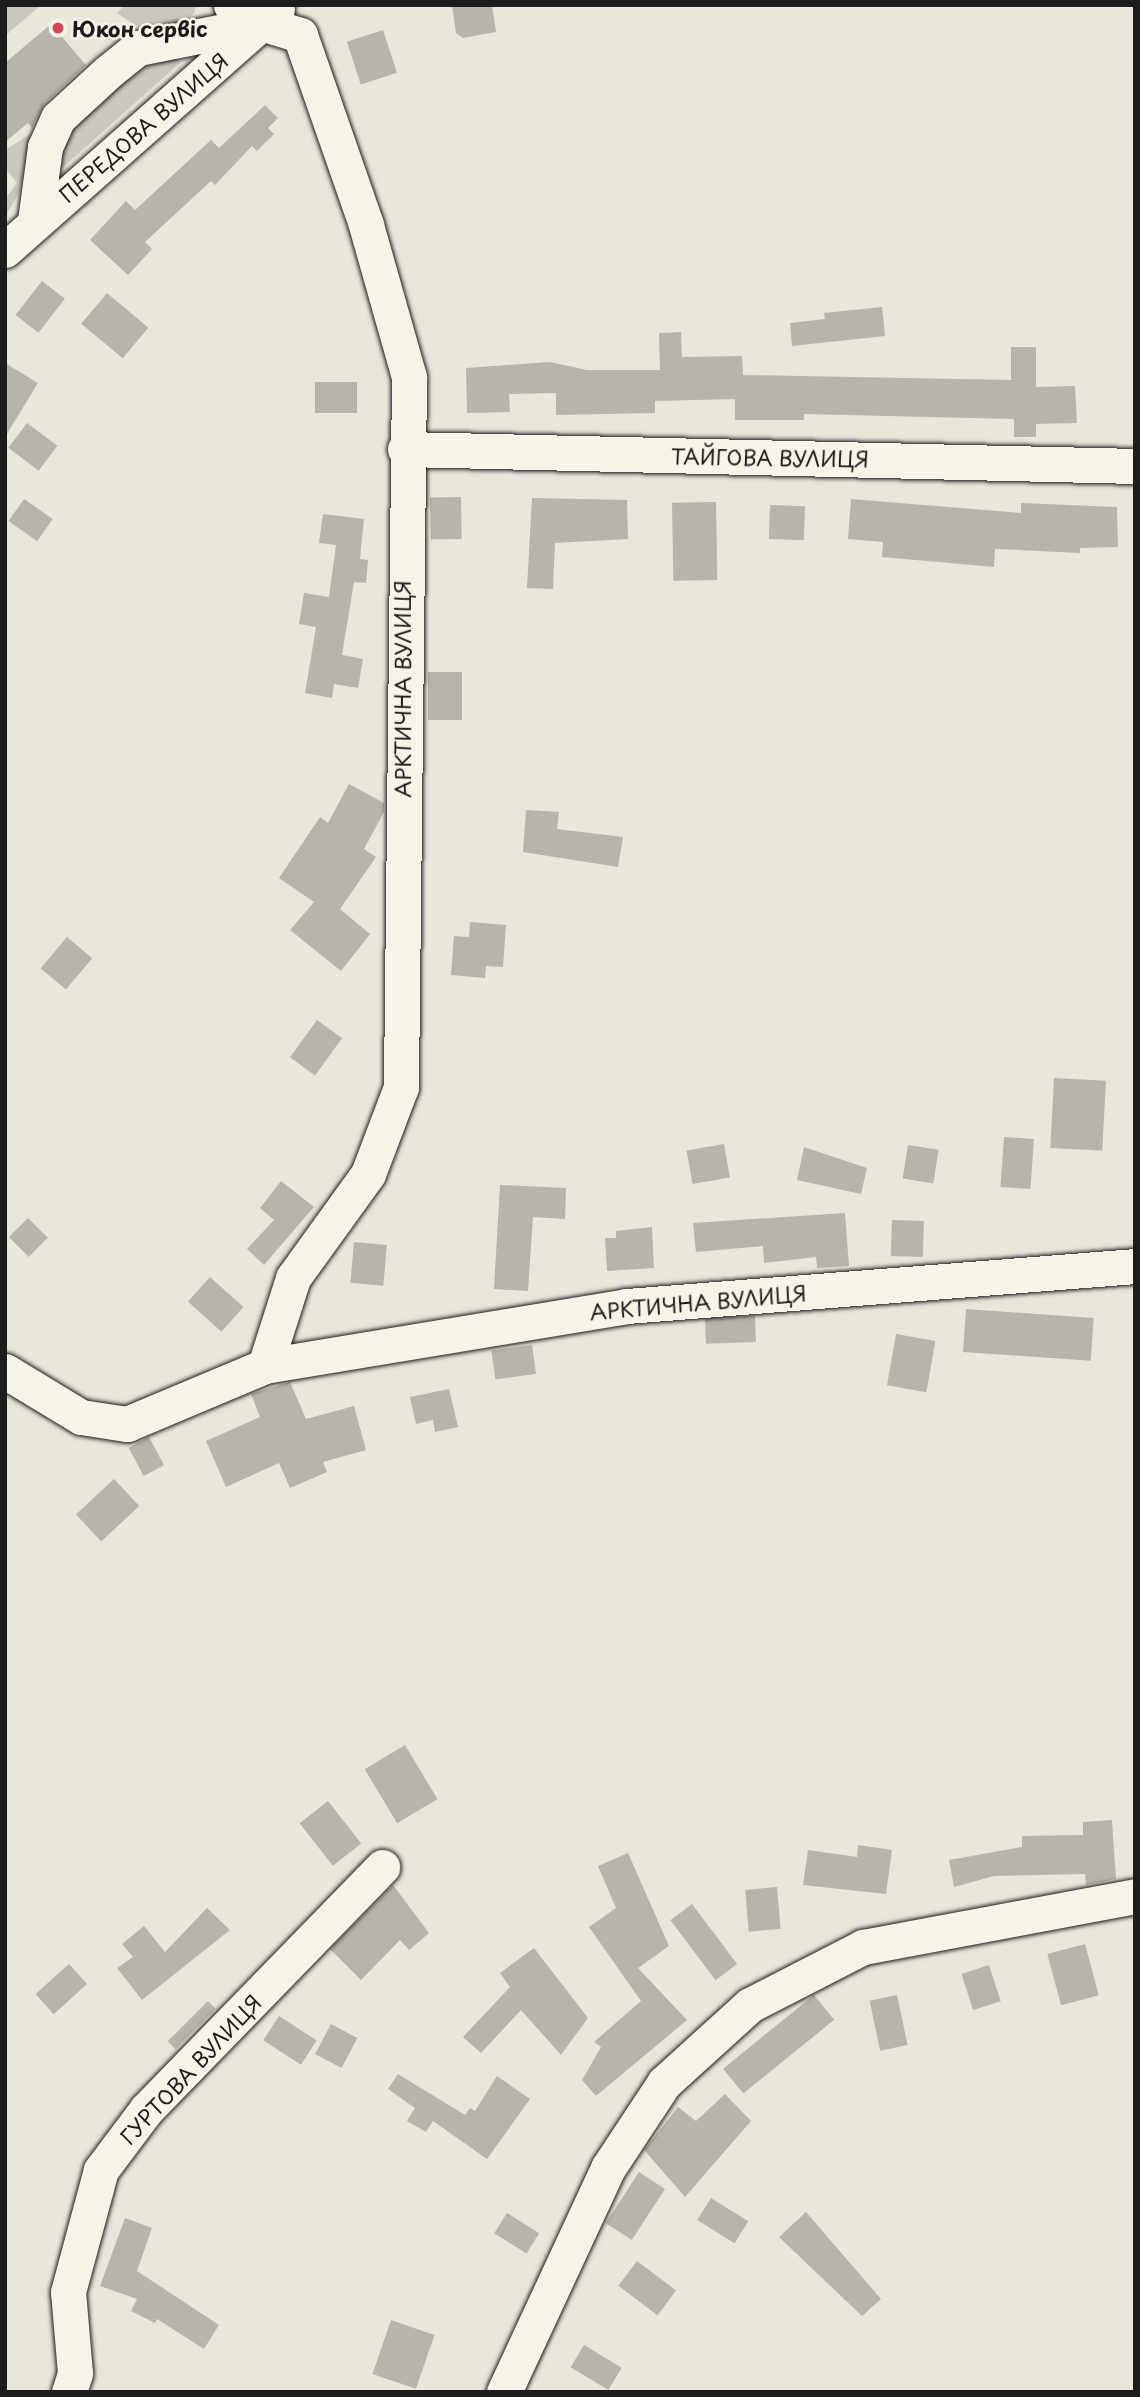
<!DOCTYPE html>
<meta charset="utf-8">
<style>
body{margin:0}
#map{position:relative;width:1140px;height:2397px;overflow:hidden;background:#eae6dc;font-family:"Playpen Sans",sans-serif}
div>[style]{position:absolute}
.green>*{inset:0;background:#ccc8c0}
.building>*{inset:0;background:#b6b4ac;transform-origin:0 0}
.roads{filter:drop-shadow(0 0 2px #1c1c1c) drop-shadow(0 0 2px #1c1c1c)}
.minor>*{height:35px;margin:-17.5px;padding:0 17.5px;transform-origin:17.5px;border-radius:17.5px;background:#f7f3e8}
.dots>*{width:19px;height:19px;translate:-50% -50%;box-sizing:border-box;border:4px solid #f7f3e8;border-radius:50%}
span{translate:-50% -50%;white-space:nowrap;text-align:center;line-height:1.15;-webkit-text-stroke:5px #f7f3e8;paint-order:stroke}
.poi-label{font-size:21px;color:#1c1c1c;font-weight:700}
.left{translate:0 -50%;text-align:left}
.street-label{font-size:21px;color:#1c1c1c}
.frame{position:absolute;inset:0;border:7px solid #1c1c1c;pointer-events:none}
</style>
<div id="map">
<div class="green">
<div style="clip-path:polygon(5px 5px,41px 5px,5px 36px)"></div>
<div style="clip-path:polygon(125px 5px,195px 5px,195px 12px,183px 24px,143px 31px,117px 13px)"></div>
<div style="clip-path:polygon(169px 54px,181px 62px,61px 169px,57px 159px,68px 121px,122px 72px)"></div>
<div style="clip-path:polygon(32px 133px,19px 193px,5px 217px,5px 199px,17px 183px,5px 168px,5px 150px)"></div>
</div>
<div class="building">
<div style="clip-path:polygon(452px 5px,492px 5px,496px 32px,463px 38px,456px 33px)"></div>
<div style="clip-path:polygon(51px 24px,86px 65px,44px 104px,32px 128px,28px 123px,5px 142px,5px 63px)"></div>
<div style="left:383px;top:30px;width:45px;height:38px;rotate:72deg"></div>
<div style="clip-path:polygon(265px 105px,278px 118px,268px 128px,274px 134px,257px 151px,252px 146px,215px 185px,211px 181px,145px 242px,152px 249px,128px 275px,90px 240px,126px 201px,135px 210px,211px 140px,219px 148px)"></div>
<div style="left:42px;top:281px;width:29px;height:43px;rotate:38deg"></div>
<div style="left:107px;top:293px;width:54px;height:40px;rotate:40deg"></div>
<div style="clip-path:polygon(882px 307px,885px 336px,792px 346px,790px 323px,825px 319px,824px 313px)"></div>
<div style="clip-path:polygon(681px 332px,682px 357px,742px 356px,743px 375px,1011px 380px,1011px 347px,1036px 347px,1036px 387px,1075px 386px,1077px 423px,1036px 424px,1036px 437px,1014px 437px,1014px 419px,804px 414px,804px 420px,735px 420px,735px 399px,655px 401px,655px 413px,556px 415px,556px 393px,509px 394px,510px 412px,467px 413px,466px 368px,550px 362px,587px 370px,660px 370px,659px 333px)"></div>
<div style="clip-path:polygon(5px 363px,38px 383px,5px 437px)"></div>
<div style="left:315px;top:382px;width:42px;height:31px"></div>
<div style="left:27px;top:423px;width:38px;height:31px;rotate:37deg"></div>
<div style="left:461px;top:497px;width:42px;height:31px;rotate:89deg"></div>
<div style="clip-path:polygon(532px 498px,627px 500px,628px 539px,555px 543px,553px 589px,527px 588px)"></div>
<div style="left:24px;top:499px;width:35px;height:27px;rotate:35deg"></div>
<div style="clip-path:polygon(851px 499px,1021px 513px,1021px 503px,1117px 507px,1118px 547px,1080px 548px,1080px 553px,995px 549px,994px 567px,882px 557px,883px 542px,848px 539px)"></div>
<div style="left:716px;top:502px;width:78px;height:44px;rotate:89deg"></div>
<div style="left:770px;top:505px;width:35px;height:34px;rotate:2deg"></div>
<div style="clip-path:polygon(323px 514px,364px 519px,360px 559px,368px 560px,366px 583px,354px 582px,342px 655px,363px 659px,358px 688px,334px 684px,332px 698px,305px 693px,316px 627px,299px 624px,304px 593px,329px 597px,336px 545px,319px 543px)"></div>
<div style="left:428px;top:672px;width:34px;height:48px"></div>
<div style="clip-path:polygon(349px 784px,384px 803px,384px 812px,364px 849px,376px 857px,340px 909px,370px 934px,341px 971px,290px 930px,314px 902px,279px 878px,320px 817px,328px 823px)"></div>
<div style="clip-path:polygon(526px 810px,559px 812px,557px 829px,623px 837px,618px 867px,523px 852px)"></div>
<div style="clip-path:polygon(470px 922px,506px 925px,503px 967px,486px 966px,485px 978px,451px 975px,454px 936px,469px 937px)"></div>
<div style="left:67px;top:937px;width:33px;height:41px;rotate:40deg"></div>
<div style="left:317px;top:1020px;width:31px;height:46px;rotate:36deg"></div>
<div style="left:1054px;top:1078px;width:52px;height:70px;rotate:3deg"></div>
<div style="left:1004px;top:1137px;width:30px;height:50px;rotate:4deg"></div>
<div style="left:724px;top:1144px;width:34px;height:38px;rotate:80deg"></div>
<div style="left:908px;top:1145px;width:31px;height:34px;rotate:9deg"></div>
<div style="clip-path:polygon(804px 1147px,867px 1168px,861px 1194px,797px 1180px)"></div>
<div style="clip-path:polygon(281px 1181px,314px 1207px,264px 1265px,247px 1249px,274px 1220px,260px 1208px)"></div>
<div style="clip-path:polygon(500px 1185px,566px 1188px,565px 1219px,533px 1217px,528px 1291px,494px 1289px)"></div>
<div style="clip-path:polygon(845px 1213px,849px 1266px,817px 1268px,816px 1257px,764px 1263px,763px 1246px,696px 1252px,693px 1223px)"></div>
<div style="left:28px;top:1218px;width:28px;height:27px;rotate:45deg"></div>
<div style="left:892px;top:1220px;width:32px;height:36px;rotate:2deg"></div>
<div style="clip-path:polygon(652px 1227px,654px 1268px,607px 1271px,605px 1238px,616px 1238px,616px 1231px)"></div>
<div style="left:354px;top:1242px;width:33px;height:41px;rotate:5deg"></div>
<div style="left:210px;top:1277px;width:45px;height:33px;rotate:42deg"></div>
<div style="left:966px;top:1309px;width:128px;height:43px;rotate:4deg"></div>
<div style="left:755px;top:1316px;width:26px;height:50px;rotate:88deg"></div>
<div style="left:896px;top:1334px;width:40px;height:52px;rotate:10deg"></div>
<div style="left:532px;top:1345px;width:29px;height:41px;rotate:82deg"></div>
<div style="clip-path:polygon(290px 1382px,306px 1419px,354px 1406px,366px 1450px,323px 1462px,327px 1472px,290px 1488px,279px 1463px,226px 1487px,206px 1441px,260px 1417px,251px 1394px)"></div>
<div style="clip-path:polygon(449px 1389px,458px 1427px,435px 1432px,433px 1420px,416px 1424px,410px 1397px)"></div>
<div style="left:149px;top:1437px;width:32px;height:23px;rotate:62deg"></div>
<div style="left:114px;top:1479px;width:37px;height:52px;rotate:47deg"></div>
<div style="left:405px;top:1745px;width:63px;height:47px;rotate:59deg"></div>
<div style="left:328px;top:1801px;width:54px;height:36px;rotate:52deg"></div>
<div style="clip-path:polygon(1112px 1820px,1116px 1879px,1086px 1885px,1085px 1874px,994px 1876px,954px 1887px,949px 1860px,1022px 1847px,1022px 1836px,1083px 1835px,1083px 1822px)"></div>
<div style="clip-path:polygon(858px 1845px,892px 1850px,886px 1894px,803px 1885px,808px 1850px,857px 1857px)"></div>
<div style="clip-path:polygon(628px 1853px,669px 1946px,638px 1968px,687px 2020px,596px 2096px,582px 2080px,601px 2047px,594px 2042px,641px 2001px,589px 1927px,616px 1908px,598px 1866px)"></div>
<div style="clip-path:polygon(393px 1885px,429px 1933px,409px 1950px,400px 1940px,361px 1980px,330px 1949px)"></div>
<div style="left:777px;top:1887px;width:42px;height:32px;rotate:85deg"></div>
<div style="left:692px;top:1904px;width:75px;height:27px;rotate:53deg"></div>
<div style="clip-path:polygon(207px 1908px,230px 1930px,142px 2000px,117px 1968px,133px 1957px,122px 1944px,144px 1926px,165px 1952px)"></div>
<div style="left:1085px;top:1944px;width:53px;height:39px;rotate:75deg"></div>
<div style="clip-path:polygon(534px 1948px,588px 2018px,561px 2055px,521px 2010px,481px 2053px,463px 2037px,510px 1987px,500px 1973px)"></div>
<div style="left:69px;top:1964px;width:27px;height:45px;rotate:48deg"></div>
<div style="left:989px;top:1965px;width:38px;height:29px;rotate:72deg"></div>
<div style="left:814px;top:1995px;width:32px;height:117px;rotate:51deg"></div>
<div style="left:897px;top:1995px;width:51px;height:28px;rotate:78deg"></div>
<div style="left:208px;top:2001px;width:11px;height:57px;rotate:45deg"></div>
<div style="left:279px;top:2016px;width:45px;height:29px;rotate:33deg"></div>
<div style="left:331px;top:2024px;width:30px;height:34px;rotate:28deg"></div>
<div style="clip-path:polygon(398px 2074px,465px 2115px,470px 2108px,475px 2111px,497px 2076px,530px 2099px,487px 2159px,433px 2121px,426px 2132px,407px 2121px,415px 2108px,388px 2089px)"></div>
<div style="clip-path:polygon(725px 2094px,751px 2121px,685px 2197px,644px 2150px,678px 2107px,696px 2121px)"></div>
<div style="left:639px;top:2172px;width:31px;height:61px;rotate:33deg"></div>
<div style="left:711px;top:2198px;width:44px;height:26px;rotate:32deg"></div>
<div style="clip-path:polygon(806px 2212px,881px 2299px,862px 2316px,779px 2237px)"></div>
<div style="left:507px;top:2213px;width:38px;height:24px;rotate:32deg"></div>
<div style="clip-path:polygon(125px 2218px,152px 2228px,137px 2271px,219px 2325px,204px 2349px,157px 2319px,155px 2323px,131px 2311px,137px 2299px,100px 2286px)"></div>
<div style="left:637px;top:2261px;width:49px;height:31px;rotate:37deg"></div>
<div style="left:391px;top:2320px;width:46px;height:57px;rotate:19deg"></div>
<div style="left:584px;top:2345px;width:44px;height:26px;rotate:31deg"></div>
</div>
<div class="roads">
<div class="minor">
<div style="left:231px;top:5px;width:35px;rotate:31deg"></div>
<div style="left:261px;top:23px;width:41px;rotate:17.1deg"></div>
<div style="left:300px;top:35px;width:201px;rotate:70.8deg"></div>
<div style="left:366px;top:225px;width:158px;rotate:74.2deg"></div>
<div style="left:409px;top:377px;width:710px;rotate:90.65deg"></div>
<div style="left:401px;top:1087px;width:93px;rotate:110.8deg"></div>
<div style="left:368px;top:1174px;width:128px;rotate:125.8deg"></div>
<div style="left:293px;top:1278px;width:92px;rotate:107.7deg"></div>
<div style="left:35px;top:221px;width:75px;rotate:-82.3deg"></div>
<div style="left:45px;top:147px;width:32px;rotate:-66deg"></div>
<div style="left:58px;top:118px;width:68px;rotate:-42.6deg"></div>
<div style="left:108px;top:72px;width:38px;rotate:-39deg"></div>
<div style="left:138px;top:48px;width:118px;rotate:-11.2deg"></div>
<div style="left:5px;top:250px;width:363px;rotate:-41.5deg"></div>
<div style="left:405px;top:449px;width:730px;rotate:1.33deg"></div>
<div style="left:5px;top:1371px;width:89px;rotate:31.2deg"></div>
<div style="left:81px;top:1417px;width:47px;rotate:8.7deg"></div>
<div style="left:127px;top:1424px;width:150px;rotate:-22.8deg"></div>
<div style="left:265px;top:1366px;width:367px;rotate:-9.4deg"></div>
<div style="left:627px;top:1306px;width:510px;rotate:-4.5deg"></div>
<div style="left:69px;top:2392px;width:20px;rotate:-72deg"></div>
<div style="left:75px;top:2373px;width:81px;rotate:-94.9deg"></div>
<div style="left:68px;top:2292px;width:126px;rotate:-74.9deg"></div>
<div style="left:101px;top:2170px;width:75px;rotate:-53.1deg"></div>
<div style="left:146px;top:2110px;width:339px;rotate:-45.8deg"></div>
<div style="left:504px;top:2392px;width:247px;rotate:-65.1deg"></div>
<div style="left:608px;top:2168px;width:102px;rotate:-56.6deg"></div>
<div style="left:664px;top:2083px;width:116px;rotate:-42.2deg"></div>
<div style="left:750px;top:2005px;width:127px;rotate:-27.2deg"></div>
<div style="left:863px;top:1947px;width:277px;rotate:-10.6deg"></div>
</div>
</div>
<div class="dots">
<div style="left:58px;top:28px;background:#d1495b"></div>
</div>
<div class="poi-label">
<span class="left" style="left:72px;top:28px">Юкон сервіс</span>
</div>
<div class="street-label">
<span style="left:143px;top:127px;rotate:-41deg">ПЕРЕДОВА ВУЛИЦЯ</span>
<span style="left:770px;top:457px;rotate:1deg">ТАЙГОВА ВУЛИЦЯ</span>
<span style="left:402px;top:689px;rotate:-90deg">АРКТИЧНА ВУЛИЦЯ</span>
<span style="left:698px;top:1302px;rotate:-5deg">АРКТИЧНА ВУЛИЦЯ</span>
<span style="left:190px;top:2069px;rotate:-47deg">ГУРТОВА ВУЛИЦЯ</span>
</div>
<div class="frame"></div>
</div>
